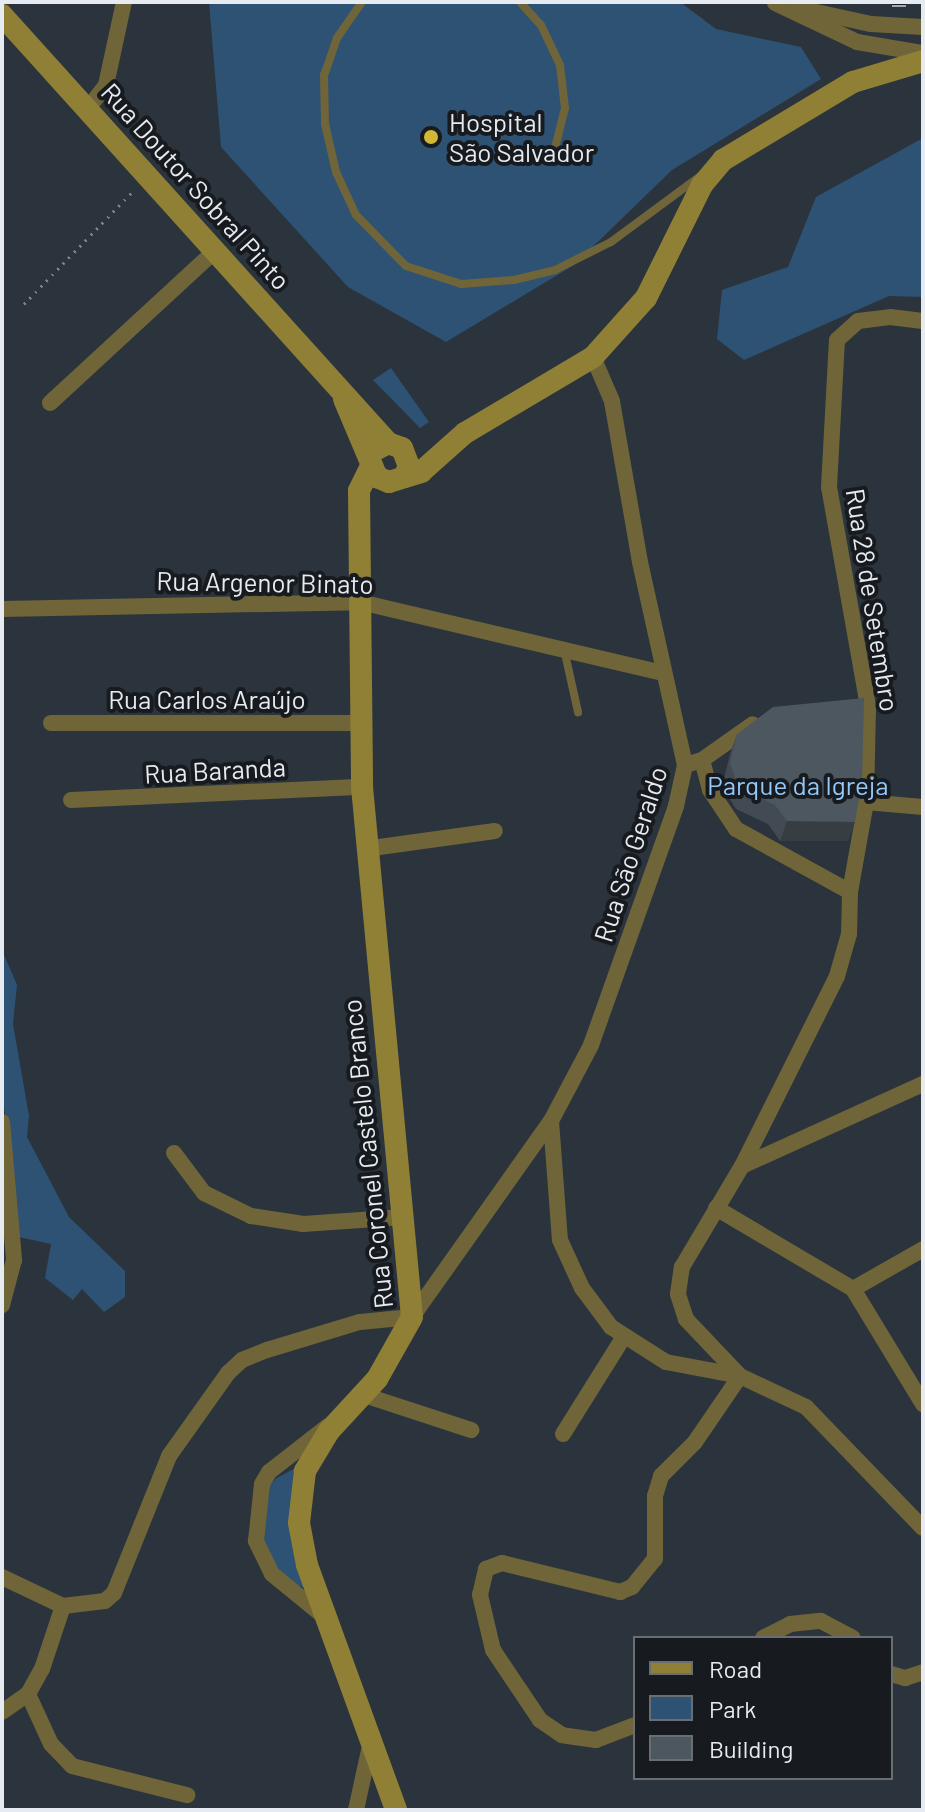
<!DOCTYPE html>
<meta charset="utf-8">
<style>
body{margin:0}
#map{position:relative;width:925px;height:1812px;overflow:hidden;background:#2b343c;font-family:Barlow,sans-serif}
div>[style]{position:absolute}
.green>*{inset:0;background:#2e5273}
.path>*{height:3px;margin-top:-1.5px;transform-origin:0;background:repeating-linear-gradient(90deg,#7d848b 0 2px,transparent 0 8px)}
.service>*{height:8px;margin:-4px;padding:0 4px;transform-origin:4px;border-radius:4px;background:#6f6539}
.minor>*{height:16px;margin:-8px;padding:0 8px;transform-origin:8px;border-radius:8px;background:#6f6539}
.secondary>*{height:22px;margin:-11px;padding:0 11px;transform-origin:11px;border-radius:11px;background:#908036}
.rail>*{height:9px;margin-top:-4.5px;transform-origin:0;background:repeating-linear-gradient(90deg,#171b1f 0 18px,#a3aab0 0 36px);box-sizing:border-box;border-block:2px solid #a3aab0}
.wall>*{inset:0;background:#424b53}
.shaded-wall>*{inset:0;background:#363d43}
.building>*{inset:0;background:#4d5760}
.dots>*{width:22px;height:22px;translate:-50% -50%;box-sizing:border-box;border:4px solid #171b1f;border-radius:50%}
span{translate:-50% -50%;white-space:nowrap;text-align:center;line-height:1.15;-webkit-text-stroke:8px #171b1f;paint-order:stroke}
.poi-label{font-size:26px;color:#e5ebf0}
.left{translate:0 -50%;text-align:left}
.street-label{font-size:26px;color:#e5ebf0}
.park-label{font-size:26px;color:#93c8f9}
.frame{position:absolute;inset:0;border:4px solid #e5ebf0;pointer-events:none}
.legend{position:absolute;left:633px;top:1636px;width:260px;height:144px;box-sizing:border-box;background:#171b1f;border:2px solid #696e73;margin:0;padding:10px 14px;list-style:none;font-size:24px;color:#e5ebf0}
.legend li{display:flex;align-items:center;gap:16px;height:40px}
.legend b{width:40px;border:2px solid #696e73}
</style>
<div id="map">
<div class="green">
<div style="clip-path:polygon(209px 2px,680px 2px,716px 29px,801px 47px,821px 79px,672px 170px,574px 265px,446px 342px,348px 287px,221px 147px)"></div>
<div style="clip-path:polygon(923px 138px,923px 297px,889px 296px,744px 360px,717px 339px,722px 290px,788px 267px,816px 197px)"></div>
<div style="clip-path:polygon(391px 368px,429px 422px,420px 428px,373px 380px)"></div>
<div style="clip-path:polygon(2px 950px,17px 985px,13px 1024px,29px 1116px,27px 1137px,69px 1217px,125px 1271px,125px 1297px,104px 1312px,82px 1289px,73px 1300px,45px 1278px,51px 1244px,19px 1237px,2px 1089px)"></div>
<div style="clip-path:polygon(303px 1464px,310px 1591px,279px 1575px,261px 1538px,266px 1491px,275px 1479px)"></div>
</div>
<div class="path">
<div style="left:24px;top:304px;width:156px;rotate:-46deg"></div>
</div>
<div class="service">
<div style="left:362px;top:2px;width:44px;rotate:124.8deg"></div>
<div style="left:337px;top:38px;width:39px;rotate:109deg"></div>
<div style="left:324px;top:75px;width:49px;rotate:88.8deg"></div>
<div style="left:325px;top:124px;width:49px;rotate:77.1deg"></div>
<div style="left:336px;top:172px;width:47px;rotate:65.1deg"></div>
<div style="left:356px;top:215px;width:71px;rotate:45.6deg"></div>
<div style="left:406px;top:266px;width:58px;rotate:18.1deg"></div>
<div style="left:461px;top:284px;width:53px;rotate:-4.3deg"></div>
<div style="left:514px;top:280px;width:42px;rotate:-13.7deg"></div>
<div style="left:555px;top:270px;width:63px;rotate:-26.6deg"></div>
<div style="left:611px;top:242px;width:109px;rotate:-36.5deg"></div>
<div style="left:520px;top:2px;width:31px;rotate:48deg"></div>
<div style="left:541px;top:25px;width:44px;rotate:64.6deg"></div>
<div style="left:560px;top:65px;width:43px;rotate:83.4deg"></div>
<div style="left:565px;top:108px;width:41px;rotate:104deg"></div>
<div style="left:564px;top:649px;width:65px;rotate:77.5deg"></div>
</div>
<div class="minor">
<div style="left:775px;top:3px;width:91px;rotate:25.4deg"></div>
<div style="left:857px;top:42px;width:67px;rotate:9.5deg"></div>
<div style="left:798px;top:8px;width:75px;rotate:12.4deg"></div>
<div style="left:871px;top:24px;width:52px;rotate:3.3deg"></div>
<div style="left:89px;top:107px;width:28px;rotate:-52deg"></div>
<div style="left:106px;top:85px;width:85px;rotate:-77.8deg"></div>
<div style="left:50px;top:403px;width:227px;rotate:-42.7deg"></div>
<div style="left:2px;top:609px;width:358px;rotate:-1.1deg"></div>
<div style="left:360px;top:602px;width:311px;rotate:13.2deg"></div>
<div style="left:51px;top:723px;width:312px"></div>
<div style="left:702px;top:760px;width:62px;rotate:-35.2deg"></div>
<div style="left:685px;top:765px;width:18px;rotate:-16deg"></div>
<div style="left:702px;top:760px;width:31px;rotate:75deg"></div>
<div style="left:710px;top:790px;width:47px;rotate:56.3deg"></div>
<div style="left:736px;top:829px;width:130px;rotate:28.9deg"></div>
<div style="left:71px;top:800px;width:291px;rotate:-2.6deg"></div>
<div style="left:866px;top:802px;width:57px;rotate:5deg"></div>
<div style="left:365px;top:849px;width:131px;rotate:-7.9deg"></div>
<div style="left:551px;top:1121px;width:119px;rotate:85.7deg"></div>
<div style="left:560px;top:1240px;width:53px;rotate:65.4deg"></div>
<div style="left:582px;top:1288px;width:49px;rotate:53.4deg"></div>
<div style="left:611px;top:1327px;width:65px;rotate:32.5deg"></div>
<div style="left:666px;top:1362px;width:75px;rotate:10.7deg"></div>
<div style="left:740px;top:1376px;width:73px;rotate:25.2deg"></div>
<div style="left:806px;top:1407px;width:168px;rotate:46deg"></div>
<div style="left:2px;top:1122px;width:139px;rotate:85deg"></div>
<div style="left:14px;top:1260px;width:47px;rotate:104.9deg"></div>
<div style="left:174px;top:1153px;width:50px;rotate:53.1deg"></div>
<div style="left:204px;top:1193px;width:52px;rotate:26.1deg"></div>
<div style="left:251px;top:1216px;width:53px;rotate:8.7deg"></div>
<div style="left:303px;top:1224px;width:101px;rotate:-4deg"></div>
<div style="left:742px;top:1166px;width:199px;rotate:-24.4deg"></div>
<div style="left:716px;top:1208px;width:159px;rotate:30.6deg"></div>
<div style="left:853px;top:1289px;width:81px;rotate:-29.7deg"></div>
<div style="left:853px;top:1289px;width:135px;rotate:58.7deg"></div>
<div style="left:740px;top:1376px;width:79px;rotate:-133.5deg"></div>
<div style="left:686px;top:1319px;width:26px;rotate:-108deg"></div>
<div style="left:678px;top:1294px;width:27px;rotate:-82deg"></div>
<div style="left:682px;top:1267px;width:117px;rotate:-59.3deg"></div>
<div style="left:742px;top:1166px;width:212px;rotate:-63.4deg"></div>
<div style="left:837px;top:976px;width:44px;rotate:-74.1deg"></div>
<div style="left:849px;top:934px;width:42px;rotate:-88.6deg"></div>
<div style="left:850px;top:892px;width:91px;rotate:-79.9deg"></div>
<div style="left:866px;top:802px;width:96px;rotate:-88.8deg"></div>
<div style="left:868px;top:706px;width:222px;rotate:-100.1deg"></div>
<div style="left:829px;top:487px;width:147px;rotate:-86.9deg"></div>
<div style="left:837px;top:340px;width:28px;rotate:-42deg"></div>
<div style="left:858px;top:321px;width:32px;rotate:-7deg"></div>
<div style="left:890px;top:317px;width:33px;rotate:7deg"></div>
<div style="left:364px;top:1395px;width:113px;rotate:18.1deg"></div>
<div style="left:563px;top:1434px;width:113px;rotate:-58deg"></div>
<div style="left:2px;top:1577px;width:68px;rotate:25.4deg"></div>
<div style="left:63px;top:1606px;width:42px;rotate:-6.8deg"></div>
<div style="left:105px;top:1601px;width:12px;rotate:-42deg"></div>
<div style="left:114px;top:1593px;width:148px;rotate:-68.1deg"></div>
<div style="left:169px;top:1456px;width:102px;rotate:-54.6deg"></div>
<div style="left:228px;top:1373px;width:19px;rotate:-43deg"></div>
<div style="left:242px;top:1360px;width:27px;rotate:-22deg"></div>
<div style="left:267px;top:1350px;width:97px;rotate:-16.8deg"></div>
<div style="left:360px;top:1322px;width:52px;rotate:-5.5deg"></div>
<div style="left:412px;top:1317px;width:240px;rotate:-54.7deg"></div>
<div style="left:551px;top:1121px;width:86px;rotate:-62.2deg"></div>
<div style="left:591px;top:1045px;width:254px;rotate:-70.4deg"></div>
<div style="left:676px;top:806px;width:42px;rotate:-77.6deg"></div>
<div style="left:685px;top:765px;width:208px;rotate:-102.5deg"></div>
<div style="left:640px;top:562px;width:163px;rotate:-99.9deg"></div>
<div style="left:612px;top:401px;width:48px;rotate:-113.4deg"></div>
<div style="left:326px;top:1618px;width:70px;rotate:-140.8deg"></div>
<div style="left:272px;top:1574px;width:37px;rotate:-116deg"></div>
<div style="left:256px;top:1541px;width:57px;rotate:-84deg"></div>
<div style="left:262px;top:1484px;width:14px;rotate:-60deg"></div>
<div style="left:269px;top:1472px;width:75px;rotate:-37.9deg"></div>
<div style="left:763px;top:1638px;width:30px;rotate:-27deg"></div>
<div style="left:790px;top:1624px;width:31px;rotate:-6deg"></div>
<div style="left:821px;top:1621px;width:36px;rotate:28deg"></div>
<div style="left:891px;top:1674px;width:15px;rotate:16deg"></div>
<div style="left:905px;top:1678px;width:19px;rotate:-18deg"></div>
<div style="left:28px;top:1694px;width:55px;rotate:65.3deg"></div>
<div style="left:51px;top:1744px;width:30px;rotate:46deg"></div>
<div style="left:72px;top:1766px;width:119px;rotate:14.2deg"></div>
<div style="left:2px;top:1712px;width:32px;rotate:-35deg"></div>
<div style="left:28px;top:1694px;width:29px;rotate:-61deg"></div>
<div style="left:42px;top:1669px;width:66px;rotate:-71.6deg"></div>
<div style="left:635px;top:1725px;width:42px;rotate:159deg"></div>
<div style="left:596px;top:1740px;width:34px;rotate:-172deg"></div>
<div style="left:562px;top:1735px;width:27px;rotate:-146deg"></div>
<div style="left:540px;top:1720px;width:84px;rotate:-123.9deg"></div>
<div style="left:493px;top:1650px;width:57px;rotate:-103.3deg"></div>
<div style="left:480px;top:1595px;width:27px;rotate:-77deg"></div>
<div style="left:486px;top:1569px;width:17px;rotate:-21deg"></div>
<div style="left:502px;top:1563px;width:122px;rotate:13.8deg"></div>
<div style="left:620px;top:1592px;width:13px;rotate:-23deg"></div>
<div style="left:632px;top:1587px;width:36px;rotate:-51deg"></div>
<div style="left:655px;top:1559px;width:63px;rotate:-90deg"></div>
<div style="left:655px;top:1496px;width:21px;rotate:-73deg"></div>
<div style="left:661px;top:1476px;width:48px;rotate:-45deg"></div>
<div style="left:695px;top:1442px;width:80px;rotate:-55.7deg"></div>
<div style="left:356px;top:1810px;width:71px;rotate:-77.7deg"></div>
</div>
<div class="secondary">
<div style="left:2px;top:15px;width:576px;rotate:47.95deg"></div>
<div style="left:344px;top:399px;width:85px;rotate:67.1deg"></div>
<div style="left:377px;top:477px;width:13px;rotate:23deg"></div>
<div style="left:389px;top:482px;width:34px;rotate:-17deg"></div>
<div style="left:421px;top:472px;width:59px;rotate:-41.6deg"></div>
<div style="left:465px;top:433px;width:149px;rotate:-30.7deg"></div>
<div style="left:593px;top:357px;width:79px;rotate:-48.1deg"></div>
<div style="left:646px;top:298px;width:126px;rotate:-63.6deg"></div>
<div style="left:702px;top:185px;width:33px;rotate:-50deg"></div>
<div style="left:723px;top:160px;width:152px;rotate:-31deg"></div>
<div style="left:853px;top:82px;width:73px;rotate:-16.7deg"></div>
<div style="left:375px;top:450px;width:15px;rotate:-28deg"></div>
<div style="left:388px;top:443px;width:15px;rotate:20deg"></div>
<div style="left:402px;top:448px;width:19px;rotate:69deg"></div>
<div style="left:409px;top:466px;width:10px;rotate:114deg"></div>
<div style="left:371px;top:466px;width:28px;rotate:116deg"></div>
<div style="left:359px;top:491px;width:296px;rotate:89.4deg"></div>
<div style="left:362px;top:787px;width:532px;rotate:84.61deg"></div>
<div style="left:412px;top:1317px;width:71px;rotate:119.4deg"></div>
<div style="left:377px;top:1379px;width:71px;rotate:132.7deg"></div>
<div style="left:329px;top:1431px;width:47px;rotate:121deg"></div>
<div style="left:305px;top:1471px;width:52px;rotate:96.6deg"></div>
<div style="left:299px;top:1523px;width:43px;rotate:79.2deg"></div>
<div style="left:307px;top:1565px;width:261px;rotate:70deg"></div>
</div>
<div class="rail">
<div style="left:892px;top:2px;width:14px"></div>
</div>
<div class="wall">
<div style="clip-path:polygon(737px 734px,848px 841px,780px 841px,768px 824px,736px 809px,728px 796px,723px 783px,730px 754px)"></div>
</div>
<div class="shaded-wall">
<div style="clip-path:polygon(787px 821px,855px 822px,848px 841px,780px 841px)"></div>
</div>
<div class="building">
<div style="clip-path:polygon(864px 698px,862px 781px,855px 822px,787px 821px,775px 805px,743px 790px,735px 777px,730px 763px,737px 734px,773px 707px)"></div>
</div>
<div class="dots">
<div style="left:431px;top:137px;background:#d2b736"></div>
</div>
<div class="poi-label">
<span class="left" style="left:449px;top:137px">Hospital<br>São Salvador</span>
</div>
<div class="street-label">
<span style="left:196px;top:186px;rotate:48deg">Rua Doutor Sobral Pinto</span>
<span style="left:265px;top:582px;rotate:1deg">Rua Argenor Binato</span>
<span style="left:873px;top:600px;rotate:81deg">Rua 28 de Setembro</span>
<span style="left:207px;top:699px">Rua Carlos Araújo</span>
<span style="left:215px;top:770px;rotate:-3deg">Rua Baranda</span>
<span style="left:630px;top:854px;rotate:-72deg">Rua São Geraldo</span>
<span style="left:367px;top:1154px;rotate:-96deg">Rua Coronel Castelo Branco</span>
</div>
<div class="park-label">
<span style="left:798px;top:785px">Parque da Igreja</span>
</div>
<div class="frame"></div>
<ul class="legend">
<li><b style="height:10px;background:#908036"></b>Road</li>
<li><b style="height:22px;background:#2e5273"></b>Park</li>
<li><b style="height:22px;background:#4d5760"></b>Building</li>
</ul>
</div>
